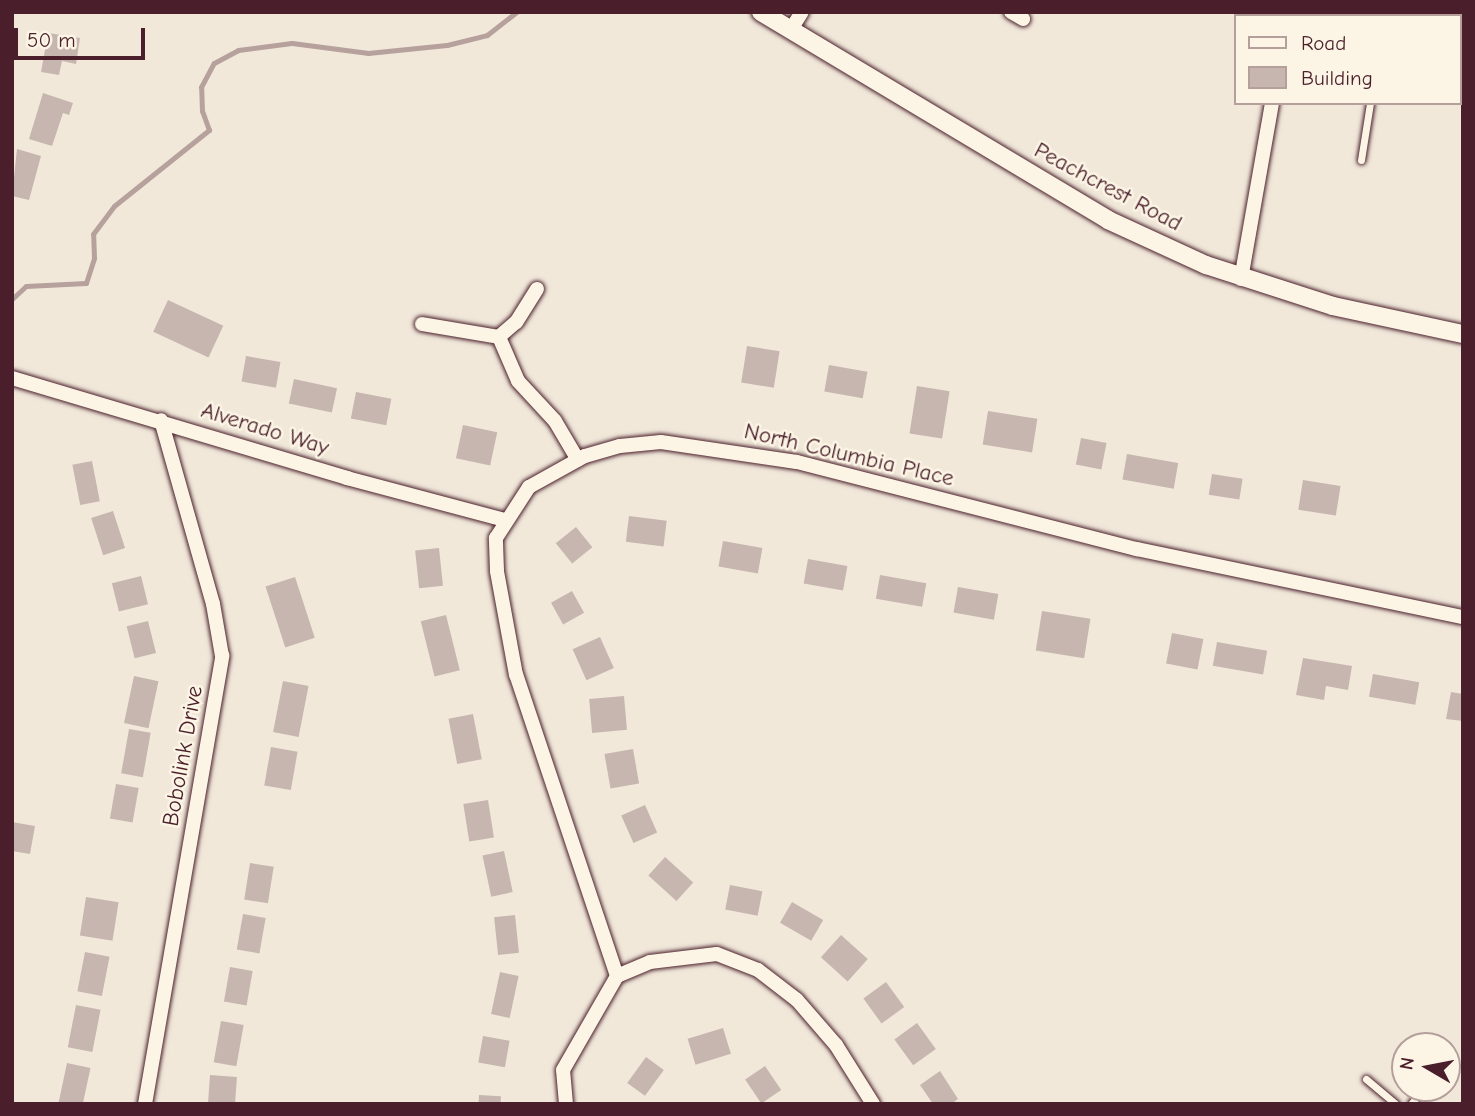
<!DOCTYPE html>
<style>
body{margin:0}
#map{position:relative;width:1475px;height:1116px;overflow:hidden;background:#f1e8da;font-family:"Comic Neue",sans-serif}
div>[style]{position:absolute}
.stream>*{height:5px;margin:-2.5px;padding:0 2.5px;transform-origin:2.5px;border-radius:2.5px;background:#b6a19c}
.building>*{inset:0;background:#c7b6af;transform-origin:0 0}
.roads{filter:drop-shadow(0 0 2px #4a1f2b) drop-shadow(0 0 2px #4a1f2b)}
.service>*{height:7px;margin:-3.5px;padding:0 3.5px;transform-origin:3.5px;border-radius:3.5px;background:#fcf5e5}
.minor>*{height:14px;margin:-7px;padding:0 7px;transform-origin:7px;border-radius:7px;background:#fcf5e5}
.tertiary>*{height:18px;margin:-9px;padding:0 9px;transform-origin:9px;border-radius:9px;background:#fcf5e5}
span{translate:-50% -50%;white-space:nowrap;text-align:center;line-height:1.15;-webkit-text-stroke:5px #fcf5e5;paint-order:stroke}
.street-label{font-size:23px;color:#4a1f2b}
.frame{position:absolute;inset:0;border:14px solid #4a1f2b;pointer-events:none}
.legend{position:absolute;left:1234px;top:14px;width:228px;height:91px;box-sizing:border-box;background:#fcf5e5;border:2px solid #b59f9b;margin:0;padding:9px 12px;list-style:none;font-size:21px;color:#4a1f2b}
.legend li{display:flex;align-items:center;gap:14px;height:35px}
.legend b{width:35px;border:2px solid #b59f9b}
.north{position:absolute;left:1391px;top:1032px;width:70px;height:70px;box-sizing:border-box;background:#fcf5e5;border:2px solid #b59f9b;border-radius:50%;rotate:280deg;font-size:19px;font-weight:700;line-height:28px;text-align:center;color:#4a1f2b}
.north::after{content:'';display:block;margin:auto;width:24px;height:32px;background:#4a1f2b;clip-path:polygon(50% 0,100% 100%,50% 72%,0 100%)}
.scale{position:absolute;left:14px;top:28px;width:131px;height:32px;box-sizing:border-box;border:4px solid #4a1f2b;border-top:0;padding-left:9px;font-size:21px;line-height:24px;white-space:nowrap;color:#4a1f2b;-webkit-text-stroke:5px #fcf5e5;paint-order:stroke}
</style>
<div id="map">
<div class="stream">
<div style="left:12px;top:299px;width:19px;rotate:-43deg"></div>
<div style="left:26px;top:286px;width:60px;rotate:-2.9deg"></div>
<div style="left:86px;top:283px;width:26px;rotate:-72deg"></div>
<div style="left:94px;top:258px;width:24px;rotate:-92deg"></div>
<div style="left:93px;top:234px;width:35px;rotate:-53deg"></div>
<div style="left:114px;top:206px;width:122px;rotate:-38.7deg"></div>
<div style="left:209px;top:130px;width:20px;rotate:-110deg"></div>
<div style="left:202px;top:111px;width:24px;rotate:-92deg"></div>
<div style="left:201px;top:87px;width:27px;rotate:-62deg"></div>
<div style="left:214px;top:63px;width:27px;rotate:-28deg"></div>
<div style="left:238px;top:50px;width:54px;rotate:-7.4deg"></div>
<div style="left:292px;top:43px;width:77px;rotate:7.5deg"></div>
<div style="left:368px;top:53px;width:79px;rotate:-5.8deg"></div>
<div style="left:447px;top:45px;width:41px;rotate:-14deg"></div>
<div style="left:487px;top:35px;width:37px;rotate:-38deg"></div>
</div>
<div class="building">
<div style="clip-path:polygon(48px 33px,80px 38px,76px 64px,62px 61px,59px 75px,41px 72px)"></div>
<div style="clip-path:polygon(43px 93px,73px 103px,69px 115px,63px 113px,52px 146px,29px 139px)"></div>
<div style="clip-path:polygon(17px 149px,41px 156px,29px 200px,12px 196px)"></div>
<div style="left:168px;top:300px;width:61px;height:35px;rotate:25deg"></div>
<div style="left:747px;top:346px;width:33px;height:37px;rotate:9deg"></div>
<div style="left:246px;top:356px;width:35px;height:26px;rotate:10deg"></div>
<div style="left:829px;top:365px;width:39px;height:27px;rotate:10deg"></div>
<div style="left:294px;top:379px;width:44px;height:25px;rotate:12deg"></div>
<div style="left:917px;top:386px;width:33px;height:48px;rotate:9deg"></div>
<div style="left:356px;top:392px;width:36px;height:27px;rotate:11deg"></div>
<div style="left:988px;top:411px;width:50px;height:34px;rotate:9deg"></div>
<div style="left:463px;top:425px;width:35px;height:34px;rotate:12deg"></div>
<div style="left:1081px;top:438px;width:26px;height:27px;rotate:11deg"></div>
<div style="left:1127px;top:454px;width:52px;height:26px;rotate:10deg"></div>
<div style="left:92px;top:461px;width:41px;height:20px;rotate:79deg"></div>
<div style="left:1212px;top:474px;width:31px;height:21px;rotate:9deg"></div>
<div style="left:1303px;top:480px;width:38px;height:30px;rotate:9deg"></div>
<div style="left:113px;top:511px;width:39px;height:23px;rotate:72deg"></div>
<div style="left:629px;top:516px;width:38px;height:26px;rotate:7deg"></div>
<div style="left:576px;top:527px;width:26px;height:26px;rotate:51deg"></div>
<div style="left:723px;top:541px;width:40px;height:26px;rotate:10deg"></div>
<div style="left:439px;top:548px;width:38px;height:24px;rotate:84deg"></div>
<div style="left:808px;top:559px;width:40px;height:25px;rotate:10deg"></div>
<div style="left:880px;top:575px;width:47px;height:24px;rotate:10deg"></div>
<div style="left:141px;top:576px;width:29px;height:30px;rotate:76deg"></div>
<div style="left:295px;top:577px;width:64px;height:31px;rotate:72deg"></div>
<div style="left:958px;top:587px;width:41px;height:26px;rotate:10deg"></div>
<div style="left:572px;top:591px;width:25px;height:24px;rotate:61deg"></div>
<div style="left:1042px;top:611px;width:49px;height:40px;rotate:9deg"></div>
<div style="left:446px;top:615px;width:57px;height:26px;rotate:76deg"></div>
<div style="left:148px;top:621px;width:33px;height:22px;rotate:76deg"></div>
<div style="left:1172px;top:633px;width:32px;height:31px;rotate:11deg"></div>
<div style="left:600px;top:637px;width:34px;height:30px;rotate:66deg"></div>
<div style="left:1217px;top:642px;width:51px;height:24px;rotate:10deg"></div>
<div style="clip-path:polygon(1303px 658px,1352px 666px,1348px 690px,1326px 686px,1324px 700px,1296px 695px)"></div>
<div style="left:1373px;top:674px;width:47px;height:23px;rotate:10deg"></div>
<div style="left:134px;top:676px;width:25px;height:48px;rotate:12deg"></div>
<div style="left:283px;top:681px;width:26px;height:52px;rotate:11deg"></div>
<div style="clip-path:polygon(1451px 692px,1463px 694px,1463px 721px,1446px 719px)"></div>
<div style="left:624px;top:696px;width:34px;height:35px;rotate:85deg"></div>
<div style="left:473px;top:714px;width:46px;height:25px;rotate:79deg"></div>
<div style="left:129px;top:729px;width:22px;height:45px;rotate:10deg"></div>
<div style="left:271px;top:747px;width:27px;height:39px;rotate:10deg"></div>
<div style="left:633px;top:749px;width:35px;height:29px;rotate:80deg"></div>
<div style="left:116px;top:784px;width:23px;height:35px;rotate:10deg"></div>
<div style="left:488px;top:800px;width:38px;height:25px;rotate:81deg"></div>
<div style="left:645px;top:805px;width:30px;height:26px;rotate:66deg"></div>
<div style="clip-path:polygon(12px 822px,35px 826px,30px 854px,12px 851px)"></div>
<div style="left:504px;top:851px;width:42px;height:22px;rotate:78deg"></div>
<div style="left:665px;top:857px;width:38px;height:25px;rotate:42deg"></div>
<div style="left:250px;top:863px;width:24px;height:37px;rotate:9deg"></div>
<div style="left:730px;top:885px;width:33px;height:25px;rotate:11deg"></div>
<div style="left:86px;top:897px;width:33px;height:39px;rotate:9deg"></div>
<div style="left:792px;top:902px;width:36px;height:24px;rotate:30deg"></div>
<div style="left:243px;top:914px;width:23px;height:36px;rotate:10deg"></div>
<div style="left:515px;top:915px;width:38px;height:21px;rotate:84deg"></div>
<div style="left:841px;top:935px;width:36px;height:30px;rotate:42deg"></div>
<div style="left:85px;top:952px;width:25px;height:40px;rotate:11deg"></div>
<div style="left:230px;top:967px;width:23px;height:35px;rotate:10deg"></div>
<div style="left:500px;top:972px;width:19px;height:43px;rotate:12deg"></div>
<div style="left:886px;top:982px;width:31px;height:28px;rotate:54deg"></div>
<div style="left:76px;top:1005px;width:25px;height:43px;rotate:11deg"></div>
<div style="left:221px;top:1021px;width:23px;height:42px;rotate:10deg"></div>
<div style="left:917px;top:1023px;width:32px;height:28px;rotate:54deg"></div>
<div style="left:723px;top:1028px;width:27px;height:37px;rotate:73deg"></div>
<div style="left:483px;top:1036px;width:27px;height:27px;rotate:10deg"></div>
<div style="left:646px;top:1057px;width:22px;height:32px;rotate:36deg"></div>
<div style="left:67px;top:1063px;width:24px;height:40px;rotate:12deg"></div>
<div style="left:765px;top:1066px;width:29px;height:24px;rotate:56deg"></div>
<div style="clip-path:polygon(940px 1071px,958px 1099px,951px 1104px,933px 1104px,920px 1085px)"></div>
<div style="left:210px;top:1075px;width:27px;height:29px;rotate:4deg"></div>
<div style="left:479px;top:1095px;width:22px;height:9px;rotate:3deg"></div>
</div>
<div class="roads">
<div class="service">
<div style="left:1358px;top:12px;width:14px;rotate:17deg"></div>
<div style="left:1385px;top:16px;width:6px;rotate:-45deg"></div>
<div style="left:1361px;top:160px;width:58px;rotate:-81deg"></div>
<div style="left:1366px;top:1079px;width:39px;rotate:40deg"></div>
<div style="left:1411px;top:1104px;width:21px;rotate:-51deg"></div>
</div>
<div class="minor">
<div style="left:1011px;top:12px;width:14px;rotate:30deg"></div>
<div style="left:1286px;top:16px;width:4px;rotate:-76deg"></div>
<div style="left:790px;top:31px;width:22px;rotate:-58deg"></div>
<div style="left:1241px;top:279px;width:179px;rotate:-80deg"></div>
<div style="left:537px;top:289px;width:39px;rotate:122deg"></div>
<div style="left:516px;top:322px;width:23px;rotate:139deg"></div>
<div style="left:499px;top:337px;width:48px;rotate:66.6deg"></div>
<div style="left:518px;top:381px;width:54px;rotate:47.2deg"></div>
<div style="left:555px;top:421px;width:45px;rotate:59.5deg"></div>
<div style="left:422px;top:324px;width:78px;rotate:9.6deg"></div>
<div style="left:12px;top:378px;width:350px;rotate:16.6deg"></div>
<div style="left:347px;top:478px;width:163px;rotate:14.9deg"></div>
<div style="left:617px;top:976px;width:317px;rotate:-108.5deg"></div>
<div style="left:516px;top:675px;width:106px;rotate:-100.4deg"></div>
<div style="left:497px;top:571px;width:33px;rotate:-92deg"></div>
<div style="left:496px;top:538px;width:61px;rotate:-57.1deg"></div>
<div style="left:529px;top:487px;width:64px;rotate:-29deg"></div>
<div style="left:585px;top:456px;width:36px;rotate:-16deg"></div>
<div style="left:620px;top:446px;width:41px;rotate:-5.6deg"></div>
<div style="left:661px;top:442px;width:137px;rotate:8.4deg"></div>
<div style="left:797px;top:462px;width:351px;rotate:14.4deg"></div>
<div style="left:1137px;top:549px;width:333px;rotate:11.8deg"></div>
<div style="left:145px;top:1104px;width:455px;rotate:-80.2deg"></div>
<div style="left:222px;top:656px;width:53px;rotate:-99.8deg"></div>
<div style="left:213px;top:604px;width:191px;rotate:-105.8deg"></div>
<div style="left:566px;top:1104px;width:34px;rotate:-95deg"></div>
<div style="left:563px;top:1070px;width:108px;rotate:-60.1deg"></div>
<div style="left:617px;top:976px;width:36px;rotate:-23deg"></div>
<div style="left:650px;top:962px;width:67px;rotate:-6.8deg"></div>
<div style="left:717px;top:954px;width:44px;rotate:21.3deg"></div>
<div style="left:758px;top:970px;width:49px;rotate:37.6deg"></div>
<div style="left:797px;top:1000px;width:60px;rotate:49.1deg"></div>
<div style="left:836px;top:1045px;width:70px;rotate:57.9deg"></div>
</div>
<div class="tertiary">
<div style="left:761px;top:12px;width:405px;rotate:30.9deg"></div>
<div style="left:1108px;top:220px;width:108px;rotate:24.7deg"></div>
<div style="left:1206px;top:265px;width:133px;rotate:17.9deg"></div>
<div style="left:1333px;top:306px;width:133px;rotate:12.2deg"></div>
</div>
</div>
<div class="street-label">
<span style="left:1108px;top:187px;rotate:28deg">Peachcrest Road</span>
<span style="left:265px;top:429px;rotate:17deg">Alverado Way</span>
<span style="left:849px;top:455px;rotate:13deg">North Columbia Place</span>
<span style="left:183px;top:756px;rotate:-80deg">Bobolink Drive</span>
</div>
<div class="frame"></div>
<ul class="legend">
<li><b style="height:9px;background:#fcf5e5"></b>Road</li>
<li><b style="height:19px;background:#c7b6af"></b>Building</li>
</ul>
<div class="north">N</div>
<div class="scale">50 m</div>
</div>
